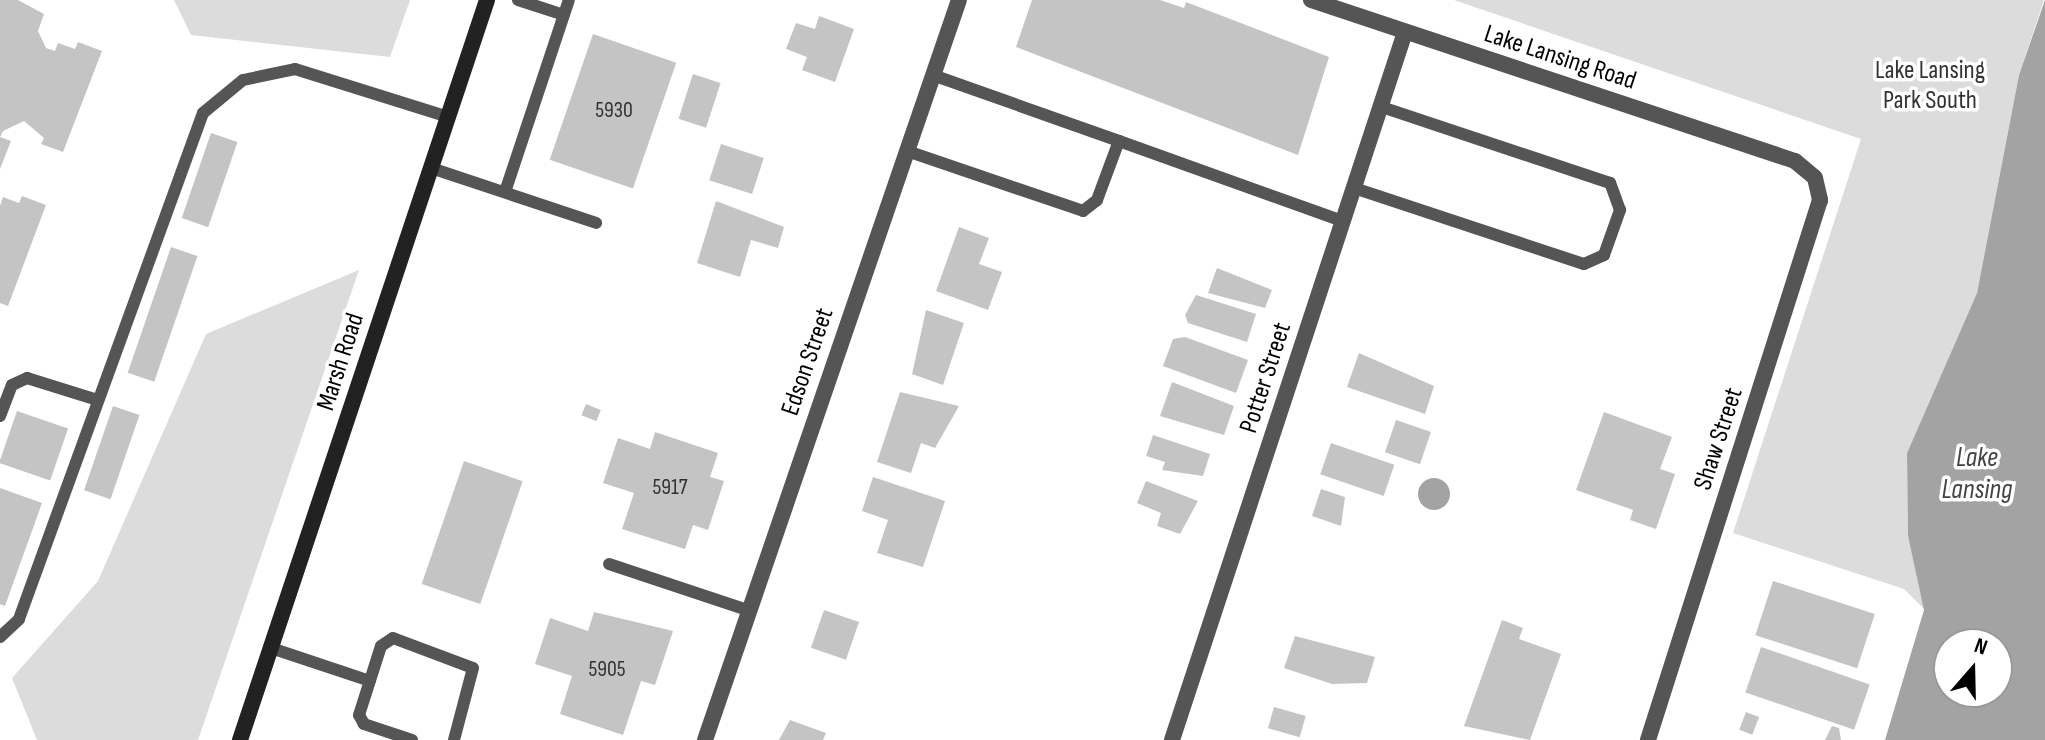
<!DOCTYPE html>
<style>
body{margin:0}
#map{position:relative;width:2045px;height:740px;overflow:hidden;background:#fff;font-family:"Sofia Sans Condensed",sans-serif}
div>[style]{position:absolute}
.green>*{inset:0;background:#dcdcdc}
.water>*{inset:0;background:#a3a3a3}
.round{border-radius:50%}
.building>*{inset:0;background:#c4c4c4;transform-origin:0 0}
.lane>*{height:12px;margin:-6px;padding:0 6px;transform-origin:6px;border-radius:6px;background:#555}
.street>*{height:16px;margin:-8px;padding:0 8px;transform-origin:8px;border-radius:8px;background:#555}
.secondary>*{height:16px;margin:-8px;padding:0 8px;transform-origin:8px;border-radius:8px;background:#222}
span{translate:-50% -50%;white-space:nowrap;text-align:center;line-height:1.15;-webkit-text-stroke:7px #fff;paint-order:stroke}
.number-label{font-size:22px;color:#313131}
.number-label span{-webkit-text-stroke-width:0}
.street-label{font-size:26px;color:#000}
.park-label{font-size:26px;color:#333}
.water-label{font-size:28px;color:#444;font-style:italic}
.north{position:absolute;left:1933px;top:628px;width:80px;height:80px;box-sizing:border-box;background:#fff;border:2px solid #999;border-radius:50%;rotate:20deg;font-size:22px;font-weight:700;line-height:32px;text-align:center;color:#000}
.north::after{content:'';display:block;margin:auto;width:28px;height:36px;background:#000;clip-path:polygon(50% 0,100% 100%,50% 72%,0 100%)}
</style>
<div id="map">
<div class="green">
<div style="clip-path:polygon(174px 0,410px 0,390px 57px,191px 35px)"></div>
<div style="clip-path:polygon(1454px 0,2044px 0,2019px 75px,1977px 293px,1907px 453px,1908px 536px,1925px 610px,1904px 589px,1733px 533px,1861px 139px)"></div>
<div style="clip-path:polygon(359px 270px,198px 740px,37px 740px,12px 678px,98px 581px,206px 334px)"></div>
</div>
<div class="water">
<div style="clip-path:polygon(evenodd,2045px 0,2045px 740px,1885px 740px,1924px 610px,1908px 536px,1907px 453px,1977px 293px,2019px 75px,2045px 0,1997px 644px,1997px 692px,1949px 692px,1949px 644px,1997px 644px)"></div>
<div class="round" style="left:1418px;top:478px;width:32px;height:32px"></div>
</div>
<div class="building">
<div style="clip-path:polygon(0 0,18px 0,44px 14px,38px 31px,46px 48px,55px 51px,58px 43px,75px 49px,78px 42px,102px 51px,63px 152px,41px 144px,44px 138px,24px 121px,3px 131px,0 137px,11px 141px,0 169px)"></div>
<div style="clip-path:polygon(1032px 0,1160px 0,1184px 8px,1186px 2px,1329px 57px,1298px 155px,1016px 47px)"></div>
<div style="clip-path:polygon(819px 16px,854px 29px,835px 82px,802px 70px,807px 57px,786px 49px,796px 23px,815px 29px)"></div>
<div style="left:593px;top:34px;width:88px;height:133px;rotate:19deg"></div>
<div style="left:693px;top:74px;width:29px;height:47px;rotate:18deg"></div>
<div style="left:211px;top:133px;width:28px;height:90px;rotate:19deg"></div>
<div style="left:721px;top:144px;width:45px;height:38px;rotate:18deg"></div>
<div style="clip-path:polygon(22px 196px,46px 205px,8px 306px,0 303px,0 206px,3px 197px,19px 203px)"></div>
<div style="clip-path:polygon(716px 201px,784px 227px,778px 248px,751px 240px,740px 277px,697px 263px)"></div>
<div style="clip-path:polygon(959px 227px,989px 238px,979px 264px,1002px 272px,988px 310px,936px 291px)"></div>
<div style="left:171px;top:247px;width:28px;height:133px;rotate:19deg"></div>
<div style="clip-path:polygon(1217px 268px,1272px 290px,1265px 308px,1208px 293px)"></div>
<div style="clip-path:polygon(1196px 295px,1256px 314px,1247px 342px,1188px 323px,1185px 315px)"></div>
<div style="clip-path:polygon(926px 310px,964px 323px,943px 385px,912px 374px)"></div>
<div style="clip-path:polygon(1185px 337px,1248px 360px,1236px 393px,1163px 366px,1173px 339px)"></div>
<div style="clip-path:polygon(1359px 353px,1434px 386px,1425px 414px,1347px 387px)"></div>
<div style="clip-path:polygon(1172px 382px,1234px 406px,1224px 435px,1160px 416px)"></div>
<div style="clip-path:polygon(900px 392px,959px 406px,935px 448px,921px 443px,911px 473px,877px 462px)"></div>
<div style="left:586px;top:404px;width:16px;height:12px;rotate:22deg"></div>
<div style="left:113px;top:406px;width:28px;height:89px;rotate:19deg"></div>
<div style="left:17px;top:411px;width:54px;height:55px;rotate:19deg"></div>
<div style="clip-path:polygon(1604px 412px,1672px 437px,1660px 469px,1675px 474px,1656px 529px,1630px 520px,1633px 510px,1576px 490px)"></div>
<div style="left:1396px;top:420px;width:37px;height:34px;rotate:19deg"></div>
<div style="clip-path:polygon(655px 432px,718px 453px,710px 477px,724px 481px,708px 530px,693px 525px,685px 549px,622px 529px,634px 493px,603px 483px,618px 438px,650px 449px)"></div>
<div style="clip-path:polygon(1153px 435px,1210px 454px,1203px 476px,1162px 470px,1165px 462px,1146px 456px)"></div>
<div style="left:1331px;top:443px;width:67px;height:33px;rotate:19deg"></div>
<div style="left:464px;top:461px;width:62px;height:130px;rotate:19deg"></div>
<div style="clip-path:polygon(873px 477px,945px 501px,923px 567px,877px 553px,888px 520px,862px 511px)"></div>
<div style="clip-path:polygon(1146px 481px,1198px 501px,1180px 534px,1157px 526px,1161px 513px,1137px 503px)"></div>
<div style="clip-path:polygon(0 488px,42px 503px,5px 606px,0 604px)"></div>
<div style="clip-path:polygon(1321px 489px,1345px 497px,1341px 526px,1312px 516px)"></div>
<div style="left:1773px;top:581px;width:107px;height:57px;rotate:18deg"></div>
<div style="left:824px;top:610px;width:37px;height:40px;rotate:19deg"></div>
<div style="clip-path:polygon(594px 612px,673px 631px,655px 685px,641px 681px,623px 735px,560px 714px,572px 676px,535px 664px,550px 618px,588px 631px)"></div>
<div style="clip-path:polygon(1502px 620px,1523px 628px,1519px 639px,1561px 654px,1530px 740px,1464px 726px)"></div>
<div style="clip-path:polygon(1295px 636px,1375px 657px,1367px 683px,1332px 684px,1284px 668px)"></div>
<div style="left:1761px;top:647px;width:115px;height:48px;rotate:19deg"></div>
<div style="left:1274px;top:707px;width:33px;height:22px;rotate:16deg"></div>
<div style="left:1746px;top:712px;width:14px;height:19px;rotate:21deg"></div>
<div style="clip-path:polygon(790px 720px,826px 733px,823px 740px,779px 740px)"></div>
<div style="clip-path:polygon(1832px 726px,1839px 728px,1841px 740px,1825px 740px)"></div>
</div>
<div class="lane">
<div style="left:518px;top:0;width:48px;rotate:18.1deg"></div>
<div style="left:1119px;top:141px;width:238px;rotate:19.7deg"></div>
<div style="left:907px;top:151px;width:186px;rotate:18.8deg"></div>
<div style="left:1083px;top:211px;width:18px;rotate:-38deg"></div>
<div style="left:1097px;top:200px;width:63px;rotate:-69.6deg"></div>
<div style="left:1119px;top:141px;width:197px;rotate:-160.5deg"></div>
<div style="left:431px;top:168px;width:174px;rotate:18.4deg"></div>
<div style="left:1354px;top:188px;width:242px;rotate:18.3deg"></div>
<div style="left:1584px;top:264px;width:22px;rotate:-24deg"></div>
<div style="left:1604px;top:255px;width:48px;rotate:-70.4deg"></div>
<div style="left:1620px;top:210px;width:29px;rotate:-110deg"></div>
<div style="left:1610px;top:183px;width:241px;rotate:-161.6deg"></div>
<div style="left:505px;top:192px;width:202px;rotate:-71.6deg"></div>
<div style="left:0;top:416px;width:33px;rotate:-69deg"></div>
<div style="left:12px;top:385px;width:17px;rotate:-25deg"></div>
<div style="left:27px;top:378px;width:73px;rotate:17.4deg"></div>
<div style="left:609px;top:564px;width:145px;rotate:18.4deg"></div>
<div style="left:0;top:637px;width:26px;rotate:-43deg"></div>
<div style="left:19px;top:619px;width:538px;rotate:-70.02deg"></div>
<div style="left:203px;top:113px;width:52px;rotate:-39.5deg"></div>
<div style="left:243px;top:80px;width:53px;rotate:-11.9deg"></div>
<div style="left:295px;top:69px;width:160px;rotate:17.4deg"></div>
<div style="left:271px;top:648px;width:104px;rotate:18.4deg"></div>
<div style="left:412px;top:740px;width:51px;rotate:-161.6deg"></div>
<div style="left:364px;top:724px;width:10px;rotate:-119deg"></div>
<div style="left:359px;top:715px;width:72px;rotate:-72.3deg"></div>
<div style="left:381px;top:646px;width:14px;rotate:-34deg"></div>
<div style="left:393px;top:638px;width:85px;rotate:20.6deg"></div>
<div style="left:473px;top:668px;width:74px;rotate:104.8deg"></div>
</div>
<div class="street">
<div style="left:1311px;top:0;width:510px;rotate:18.4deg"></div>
<div style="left:1795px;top:161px;width:26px;rotate:40deg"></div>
<div style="left:1815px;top:178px;width:23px;rotate:77deg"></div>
<div style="left:1820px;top:200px;width:567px;rotate:107.67deg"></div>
<div style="left:705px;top:740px;width:782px;rotate:-71.06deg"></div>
<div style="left:1172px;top:740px;width:745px;rotate:-71.78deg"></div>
</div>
<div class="secondary">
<div style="left:240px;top:740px;width:780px;rotate:-71.54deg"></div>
</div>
<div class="number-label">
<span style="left:614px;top:111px">5930</span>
<span style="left:670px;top:488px">5917</span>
<span style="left:607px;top:670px">5905</span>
</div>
<div class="street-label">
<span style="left:1560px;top:58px;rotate:18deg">Lake Lansing Road</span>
<span style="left:341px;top:362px;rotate:-72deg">Marsh Road</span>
<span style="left:808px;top:362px;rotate:-71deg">Edson Street</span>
<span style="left:1266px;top:378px;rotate:-72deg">Potter Street</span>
<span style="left:1719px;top:439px;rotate:-72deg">Shaw Street</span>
</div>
<div class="park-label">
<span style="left:1930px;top:86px">Lake Lansing<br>Park South</span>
</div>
<div class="water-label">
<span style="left:1977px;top:474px">Lake<br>Lansing</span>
</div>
<div class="north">N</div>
</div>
